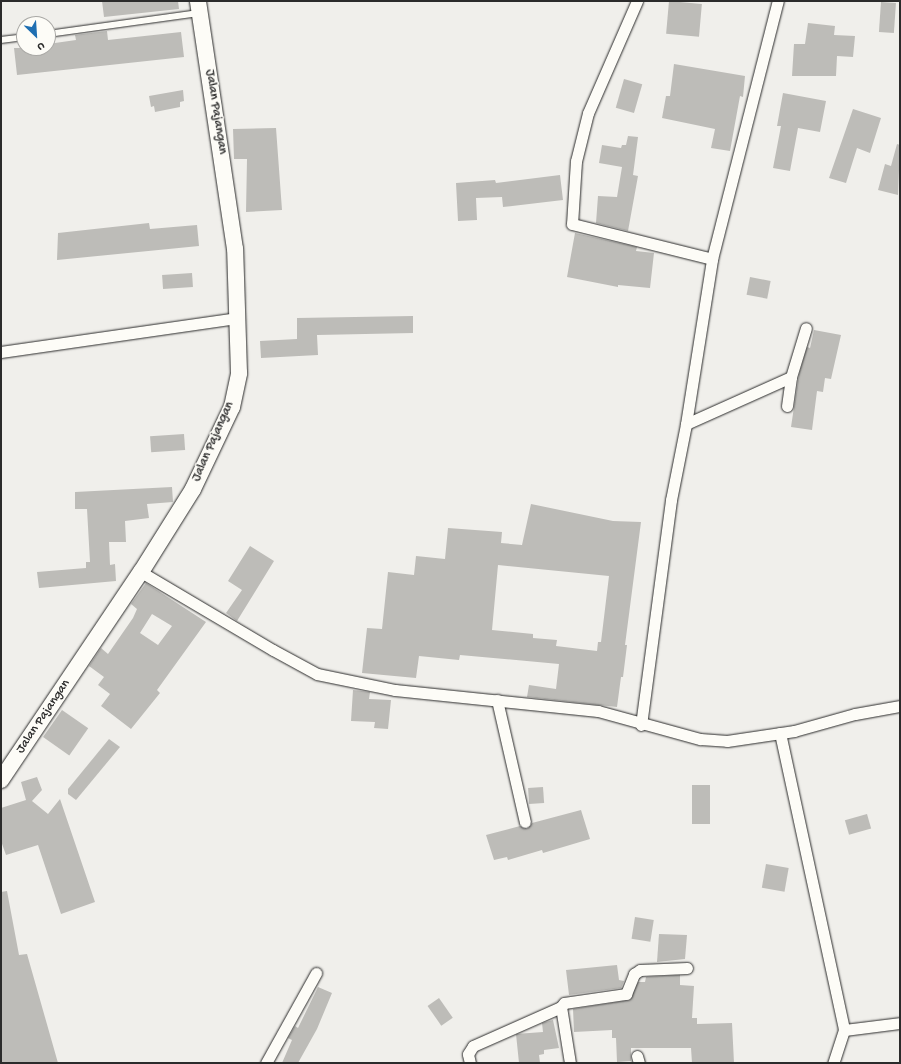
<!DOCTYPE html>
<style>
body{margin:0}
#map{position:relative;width:901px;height:1064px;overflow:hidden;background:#f0efeb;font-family:"Gochi Hand",sans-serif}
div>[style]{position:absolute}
.building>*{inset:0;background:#bdbcb8;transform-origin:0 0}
.roads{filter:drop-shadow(0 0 1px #2b2b2b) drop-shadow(0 0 1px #2b2b2b)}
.service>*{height:5.5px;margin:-2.75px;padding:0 2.75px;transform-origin:2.75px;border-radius:2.75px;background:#fdfcf7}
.minor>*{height:11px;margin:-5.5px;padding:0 5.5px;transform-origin:5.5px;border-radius:5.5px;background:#fdfcf7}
.secondary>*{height:16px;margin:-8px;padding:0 8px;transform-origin:8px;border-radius:8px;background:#fdfcf7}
span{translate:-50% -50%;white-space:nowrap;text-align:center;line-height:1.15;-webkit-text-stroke:3px #fdfcf7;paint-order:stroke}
.street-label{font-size:13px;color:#2b2b2b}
.frame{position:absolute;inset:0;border:2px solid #2b2b2b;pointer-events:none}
.north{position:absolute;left:16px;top:16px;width:40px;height:40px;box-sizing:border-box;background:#fdfcf7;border:1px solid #a9a8a5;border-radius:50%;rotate:155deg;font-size:11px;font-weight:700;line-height:16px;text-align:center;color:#2b2b2b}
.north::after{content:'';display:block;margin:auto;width:14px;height:18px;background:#1f6fb2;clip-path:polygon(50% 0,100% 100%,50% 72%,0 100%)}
</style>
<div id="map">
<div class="building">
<div style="clip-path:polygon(102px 1px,178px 1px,179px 9px,104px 17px)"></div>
<div style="left:669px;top:1px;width:33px;height:33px;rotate:5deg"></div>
<div style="left:881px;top:2px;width:15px;height:30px;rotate:4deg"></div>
<div style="clip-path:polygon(808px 23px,835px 26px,834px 35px,855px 36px,853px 57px,837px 56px,836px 76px,792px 76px,794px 44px,805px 44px)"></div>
<div style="clip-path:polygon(107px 31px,108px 40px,181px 32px,184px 57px,17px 75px,14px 48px,48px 48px,48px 44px,76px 40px,75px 35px)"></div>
<div style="clip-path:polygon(674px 64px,745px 76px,743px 97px,740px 96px,730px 151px,711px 148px,715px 129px,662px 118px,666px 96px,670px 96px)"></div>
<div style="left:624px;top:79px;width:19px;height:30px;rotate:16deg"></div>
<div style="clip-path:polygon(183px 90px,184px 101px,180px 102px,180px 107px,155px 112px,154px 106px,151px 107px,149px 96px)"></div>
<div style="clip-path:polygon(783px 93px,826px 101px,820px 132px,798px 128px,790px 171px,773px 168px,781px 126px,777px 126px)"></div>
<div style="clip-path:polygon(853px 109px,881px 118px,870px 153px,857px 148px,846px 183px,829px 178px)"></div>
<div style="clip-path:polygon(276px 128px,282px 210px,246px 212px,247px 159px,234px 159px,233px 129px)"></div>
<div style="clip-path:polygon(628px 136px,638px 137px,633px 175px,638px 176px,628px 231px,596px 223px,598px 196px,617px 197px,622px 167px,599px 163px,602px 145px,621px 148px,622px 145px,626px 145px)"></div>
<div style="clip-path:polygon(897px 144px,900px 145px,898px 195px,878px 190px,885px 164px,891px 166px)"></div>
<div style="clip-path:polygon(560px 175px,563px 200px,503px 207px,502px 197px,476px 198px,477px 220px,458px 221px,456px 183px,495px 180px,496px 183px)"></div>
<div style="clip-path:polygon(149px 223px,150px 229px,197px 225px,199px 246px,57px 260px,58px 233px)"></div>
<div style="clip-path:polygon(575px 233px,637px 247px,636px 251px,654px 253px,650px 288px,618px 285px,618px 287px,567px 277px)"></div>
<div style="left:192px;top:273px;width:14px;height:30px;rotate:86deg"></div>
<div style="left:750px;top:277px;width:21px;height:18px;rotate:11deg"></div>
<div style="clip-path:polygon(413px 316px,413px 333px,317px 335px,318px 355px,261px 358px,260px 341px,297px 339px,297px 318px)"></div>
<div style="clip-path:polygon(814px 330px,841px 335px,831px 379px,825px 378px,823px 392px,817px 391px,812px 430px,791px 427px,799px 374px,807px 347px,810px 348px)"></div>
<div style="left:184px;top:434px;width:16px;height:34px;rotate:86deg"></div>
<div style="clip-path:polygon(172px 487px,173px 502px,147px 504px,149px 518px,125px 521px,126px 542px,109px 542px,110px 565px,115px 564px,116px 581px,39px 588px,37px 572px,86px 568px,86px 562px,90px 562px,87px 509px,75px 509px,75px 492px)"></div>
<div style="clip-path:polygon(evenodd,531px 504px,613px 521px,641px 522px,625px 645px,627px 645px,623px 677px,621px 677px,617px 707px,527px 697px,529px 685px,556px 689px,559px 664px,460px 655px,459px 660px,419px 656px,416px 678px,362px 673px,367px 628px,382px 629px,388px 572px,414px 575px,416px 556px,445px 559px,448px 528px,502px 532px,501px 543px,522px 545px,531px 504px,498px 565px,609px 576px,601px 642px,598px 642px,597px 651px,556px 646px,557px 640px,533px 638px,533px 634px,492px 630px,498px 565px)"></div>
<div style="clip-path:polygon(250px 546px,274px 561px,237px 621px,226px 613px,242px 590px,228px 581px)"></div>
<div style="clip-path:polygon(evenodd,146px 583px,206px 622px,157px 690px,160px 693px,131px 729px,101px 706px,110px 694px,98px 685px,104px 677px,89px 666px,101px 648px,108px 654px,133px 618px,137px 609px,131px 604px,146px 583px,152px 614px,172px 626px,158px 645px,140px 633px,152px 614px)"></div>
<div style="clip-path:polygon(353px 690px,370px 692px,369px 699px,391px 700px,388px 729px,374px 728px,375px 722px,351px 721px)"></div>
<div style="left:62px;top:710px;width:32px;height:33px;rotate:35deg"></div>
<div style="clip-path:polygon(109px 739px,120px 747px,76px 800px,68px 794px,68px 789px)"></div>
<div style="clip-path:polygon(37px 777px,42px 790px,32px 801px,48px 814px,60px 799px,95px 902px,61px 914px,38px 845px,6px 855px,1px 841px,1px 808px,26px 800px,21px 782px)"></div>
<div style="left:692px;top:785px;width:18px;height:39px"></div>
<div style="left:543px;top:787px;width:16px;height:15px;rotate:86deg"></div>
<div style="clip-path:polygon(581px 810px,590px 839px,543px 853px,542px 850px,508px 860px,507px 857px,494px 860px,486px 835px,520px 826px,527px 829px,532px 823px)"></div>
<div style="left:867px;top:814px;width:15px;height:23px;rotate:74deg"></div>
<div style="left:766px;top:864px;width:23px;height:24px;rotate:10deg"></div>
<div style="clip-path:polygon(7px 891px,19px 955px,27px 954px,58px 1063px,1px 1063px,1px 892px)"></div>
<div style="left:635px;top:917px;width:19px;height:22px;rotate:9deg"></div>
<div style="clip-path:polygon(659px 934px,687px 935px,685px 959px,657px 962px)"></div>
<div style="clip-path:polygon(617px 965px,619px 980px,624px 981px,621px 988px,569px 995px,566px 970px)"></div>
<div style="clip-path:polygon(680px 975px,680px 985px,694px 986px,692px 1018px,697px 1018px,697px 1024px,732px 1023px,734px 1063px,692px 1063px,691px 1048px,631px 1048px,631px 1061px,617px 1062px,616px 1038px,612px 1038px,612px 1030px,574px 1032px,573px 1009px,630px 1000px,638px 982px,645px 982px,646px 977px)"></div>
<div style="clip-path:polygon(318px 987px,332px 993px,317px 1029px,298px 1063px,282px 1063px,292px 1040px,288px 1038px,295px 1026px,298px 1028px)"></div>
<div style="left:439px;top:998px;width:24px;height:14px;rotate:55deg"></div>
<div style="clip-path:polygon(553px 1020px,559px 1048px,544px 1050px,544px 1054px,539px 1055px,540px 1063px,519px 1063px,516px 1034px,543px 1032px,542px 1023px)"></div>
</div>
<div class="roads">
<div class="service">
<div style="left:48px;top:34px;width:152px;rotate:-7.9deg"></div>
<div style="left:1px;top:40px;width:23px;rotate:-7deg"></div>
</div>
<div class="minor">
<div style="left:637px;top:1px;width:122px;rotate:113.6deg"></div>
<div style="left:588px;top:113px;width:49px;rotate:104deg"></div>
<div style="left:576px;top:161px;width:63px;rotate:93.6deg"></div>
<div style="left:572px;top:224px;width:144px;rotate:14deg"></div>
<div style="left:1px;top:352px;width:239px;rotate:-8.2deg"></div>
<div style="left:787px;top:406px;width:29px;rotate:-82deg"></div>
<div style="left:791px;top:377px;width:51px;rotate:-73deg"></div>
<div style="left:686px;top:424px;width:115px;rotate:-24.1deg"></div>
<div style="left:141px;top:572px;width:153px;rotate:30.6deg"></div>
<div style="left:273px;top:650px;width:50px;rotate:28.6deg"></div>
<div style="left:317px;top:674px;width:80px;rotate:11.6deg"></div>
<div style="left:395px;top:690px;width:204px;rotate:5.9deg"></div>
<div style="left:598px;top:711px;width:106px;rotate:15.4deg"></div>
<div style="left:700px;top:739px;width:27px;rotate:4deg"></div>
<div style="left:727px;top:741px;width:68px;rotate:-8.5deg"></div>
<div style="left:794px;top:731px;width:63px;rotate:-15.6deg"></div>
<div style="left:855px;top:714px;width:46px;rotate:-10.1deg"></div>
<div style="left:497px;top:700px;width:125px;rotate:77.1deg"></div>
<div style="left:641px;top:725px;width:227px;rotate:-82.4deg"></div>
<div style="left:671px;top:500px;width:77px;rotate:-78.8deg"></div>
<div style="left:686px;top:424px;width:167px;rotate:-81deg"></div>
<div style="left:712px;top:259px;width:266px;rotate:-75.7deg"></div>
<div style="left:780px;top:733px;width:304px;rotate:77.8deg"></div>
<div style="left:844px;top:1030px;width:35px;rotate:108deg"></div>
<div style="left:844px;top:1030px;width:56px;rotate:-7.1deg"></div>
<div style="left:637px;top:1056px;width:7px;rotate:74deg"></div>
<div style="left:266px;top:1063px;width:103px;rotate:-60.9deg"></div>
<div style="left:470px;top:1063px;width:9px;rotate:-103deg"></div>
<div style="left:468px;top:1054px;width:9px;rotate:-58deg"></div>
<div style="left:473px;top:1046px;width:96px;rotate:-23.9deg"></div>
<div style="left:570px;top:1063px;width:57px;rotate:-99.1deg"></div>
<div style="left:561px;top:1007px;width:5px;rotate:-53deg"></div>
<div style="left:564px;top:1003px;width:63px;rotate:-8.3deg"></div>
<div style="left:626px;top:994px;width:22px;rotate:-68deg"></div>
<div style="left:634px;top:974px;width:7px;rotate:-34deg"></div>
<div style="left:640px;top:970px;width:47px;rotate:-2.4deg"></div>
</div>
<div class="secondary">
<div style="left:1px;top:780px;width:251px;rotate:-56.1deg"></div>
<div style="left:141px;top:572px;width:98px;rotate:-57.9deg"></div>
<div style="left:193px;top:489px;width:91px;rotate:-64.6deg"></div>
<div style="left:232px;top:407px;width:35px;rotate:-78deg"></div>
<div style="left:239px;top:373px;width:124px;rotate:-91.8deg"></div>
<div style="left:235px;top:249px;width:251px;rotate:-98.5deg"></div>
</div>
</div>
<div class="street-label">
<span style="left:215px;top:112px;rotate:81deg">Jalan Pajangan</span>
<span style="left:214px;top:442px;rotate:-66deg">Jalan Pajangan</span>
<span style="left:44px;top:717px;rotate:-56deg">Jalan Pajangan</span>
</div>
<div class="frame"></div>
<div class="north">U</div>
</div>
